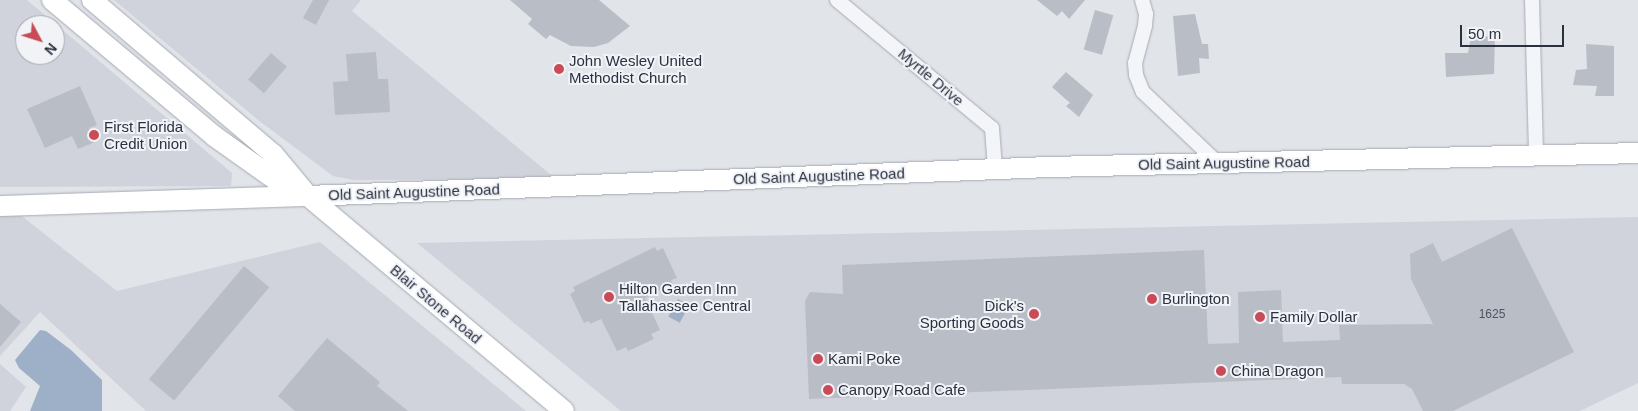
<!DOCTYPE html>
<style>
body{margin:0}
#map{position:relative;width:1638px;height:411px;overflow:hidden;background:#e1e4e9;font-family:Helvetica,sans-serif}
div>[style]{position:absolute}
.built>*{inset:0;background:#d0d3db}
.water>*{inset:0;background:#9eb0c8;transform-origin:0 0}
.building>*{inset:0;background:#b9bdc6;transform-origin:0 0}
.roads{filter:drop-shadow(0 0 1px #a6abb3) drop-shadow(0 0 1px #a6abb3)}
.street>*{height:14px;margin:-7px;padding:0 7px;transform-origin:7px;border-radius:7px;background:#f4f5f8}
.secondary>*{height:20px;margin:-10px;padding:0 10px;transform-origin:10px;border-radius:10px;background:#fff}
.dots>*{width:14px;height:14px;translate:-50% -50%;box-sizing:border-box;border:2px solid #f1f3f7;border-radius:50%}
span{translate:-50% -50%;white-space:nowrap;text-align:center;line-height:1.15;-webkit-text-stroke:4px #f1f3f7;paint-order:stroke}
.number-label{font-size:12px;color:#4e5462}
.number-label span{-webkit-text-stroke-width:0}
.poi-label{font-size:15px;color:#2a3141}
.left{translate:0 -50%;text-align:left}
.right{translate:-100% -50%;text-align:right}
.street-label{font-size:15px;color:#2a3141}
.north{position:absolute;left:15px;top:15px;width:50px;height:50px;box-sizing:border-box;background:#f1f3f7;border:1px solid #a1a5ae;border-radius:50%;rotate:130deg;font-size:14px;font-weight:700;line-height:20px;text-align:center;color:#2a3141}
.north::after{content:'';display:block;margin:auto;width:18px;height:22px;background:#ca4b58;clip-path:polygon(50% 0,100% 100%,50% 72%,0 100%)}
.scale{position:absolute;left:1460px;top:25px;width:104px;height:22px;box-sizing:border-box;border:2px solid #2a3141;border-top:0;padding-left:6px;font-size:15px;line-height:18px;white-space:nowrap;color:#2a3141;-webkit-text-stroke:4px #f1f3f7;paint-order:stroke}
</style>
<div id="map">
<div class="built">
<div style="clip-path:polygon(evenodd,0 0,27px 0,232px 173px,231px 186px,0 187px,0 0,25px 25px,55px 25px,55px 55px,25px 55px,25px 25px)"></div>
<div style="clip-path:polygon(114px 0,361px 0,352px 11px,556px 179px,354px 180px,333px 176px,258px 120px)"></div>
<div style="clip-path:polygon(14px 210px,117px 291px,320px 242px,526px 411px,146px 411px,40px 312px,0 356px,0 211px)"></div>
<div style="clip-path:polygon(1638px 217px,1638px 383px,1580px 411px,621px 411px,417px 243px)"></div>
<div style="clip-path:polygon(0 364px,26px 387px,10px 411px,0 411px)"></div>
</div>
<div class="water">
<div style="left:678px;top:299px;width:13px;height:20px;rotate:29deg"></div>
<div style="clip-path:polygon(40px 330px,46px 331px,71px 350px,102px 380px,102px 411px,30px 411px,40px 386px,19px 368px,15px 360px)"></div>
</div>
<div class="building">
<div style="clip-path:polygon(313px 0,329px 0,316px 25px,303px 18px)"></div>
<div style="clip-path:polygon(510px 0,599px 0,630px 26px,608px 43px,594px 47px,571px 46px,550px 35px,546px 39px,528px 24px,532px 19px)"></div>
<div style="clip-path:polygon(1037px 0,1085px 0,1069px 19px,1062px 11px,1057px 16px)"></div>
<div style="left:1095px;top:10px;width:19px;height:41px;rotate:16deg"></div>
<div style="clip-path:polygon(1195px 14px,1202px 44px,1208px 44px,1209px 59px,1199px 58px,1200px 73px,1178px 76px,1173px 16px)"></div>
<div style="clip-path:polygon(1495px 36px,1494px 74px,1446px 77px,1445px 53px,1468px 53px,1471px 37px)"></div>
<div style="clip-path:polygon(1586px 44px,1614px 46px,1614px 96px,1595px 96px,1597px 86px,1573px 85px,1576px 70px,1587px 69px)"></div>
<div style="clip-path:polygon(376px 52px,378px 79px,388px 79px,390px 112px,335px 115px,333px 82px,348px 81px,346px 54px)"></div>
<div style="left:271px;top:53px;width:21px;height:35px;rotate:41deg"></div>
<div style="clip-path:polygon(1066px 72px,1093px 95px,1079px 117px,1066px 106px,1070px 103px,1052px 87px)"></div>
<div style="clip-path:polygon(80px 86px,97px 125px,89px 128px,95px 142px,78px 149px,72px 136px,45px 148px,27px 109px)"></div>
<div style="clip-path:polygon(1512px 228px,1574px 352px,1453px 411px,1423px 411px,1412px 389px,1404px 384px,1342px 384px,1341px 377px,809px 399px,805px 301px,810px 292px,843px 294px,842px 265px,1204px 250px,1208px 344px,1239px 343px,1238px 292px,1281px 290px,1283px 342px,1340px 340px,1339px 325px,1433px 324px,1411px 279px,1410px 254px,1433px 243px,1442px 262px)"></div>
<div style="clip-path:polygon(655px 247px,657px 251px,663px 248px,677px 278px,671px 280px,673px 284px,645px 298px,660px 330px,651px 334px,654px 339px,628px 351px,626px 347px,617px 351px,601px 319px,590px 324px,589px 321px,584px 323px,570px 294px,575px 291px,573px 287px)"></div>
<div style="left:244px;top:266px;width:33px;height:148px;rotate:40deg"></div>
<div style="clip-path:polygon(0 304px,21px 322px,0 347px)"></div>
<div style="clip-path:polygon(327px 338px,380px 382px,377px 386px,408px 411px,295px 411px,278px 396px)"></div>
</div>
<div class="roads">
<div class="street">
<div style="left:837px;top:0;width:201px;rotate:39.6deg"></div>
<div style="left:992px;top:128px;width:41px;rotate:85.8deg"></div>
<div style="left:1142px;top:0;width:15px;rotate:74deg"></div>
<div style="left:1146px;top:14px;width:12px;rotate:95deg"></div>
<div style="left:1145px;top:26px;width:38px;rotate:105deg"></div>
<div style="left:1135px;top:63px;width:12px;rotate:85deg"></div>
<div style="left:1136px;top:75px;width:18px;rotate:68deg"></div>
<div style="left:1143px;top:92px;width:105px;rotate:43.5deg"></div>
<div style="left:1532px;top:0;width:155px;rotate:88.5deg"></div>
</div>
<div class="secondary">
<div style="left:52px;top:0;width:212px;rotate:40deg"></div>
<div style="left:214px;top:136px;width:77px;rotate:35.5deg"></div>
<div style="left:277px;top:181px;width:30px;rotate:26deg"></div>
<div style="left:92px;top:0;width:238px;rotate:40.4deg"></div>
<div style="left:273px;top:154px;width:55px;rotate:50.2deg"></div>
<div style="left:308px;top:196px;width:334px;rotate:40deg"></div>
<div style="left:0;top:206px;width:308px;rotate:-1.9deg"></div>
<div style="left:308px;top:196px;width:743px;rotate:-2.24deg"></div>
<div style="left:1050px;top:167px;width:588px;rotate:-1.36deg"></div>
</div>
</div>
<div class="dots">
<div style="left:559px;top:69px;background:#ca4b58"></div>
<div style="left:94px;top:135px;background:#ca4b58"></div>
<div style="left:609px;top:297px;background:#ca4b58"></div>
<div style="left:1152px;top:299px;background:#ca4b58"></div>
<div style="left:1034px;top:314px;background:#ca4b58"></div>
<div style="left:1260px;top:317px;background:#ca4b58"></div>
<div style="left:818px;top:359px;background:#ca4b58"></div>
<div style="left:1221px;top:371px;background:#ca4b58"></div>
<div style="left:828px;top:390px;background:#ca4b58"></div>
</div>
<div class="number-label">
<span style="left:1492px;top:315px">1625</span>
</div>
<div class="poi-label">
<span class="left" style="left:569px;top:69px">John Wesley United<br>Methodist Church</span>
<span class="left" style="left:104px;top:135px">First Florida<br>Credit Union</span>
<span class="left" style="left:619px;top:297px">Hilton Garden Inn<br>Tallahassee Central</span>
<span class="left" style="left:1162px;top:299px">Burlington</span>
<span class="right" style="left:1024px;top:314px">Dick's<br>Sporting Goods</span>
<span class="left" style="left:1270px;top:317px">Family Dollar</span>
<span class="left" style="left:828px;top:359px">Kami Poke</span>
<span class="left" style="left:1231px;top:371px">China Dragon</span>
<span class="left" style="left:838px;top:390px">Canopy Road Cafe</span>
</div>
<div class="street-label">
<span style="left:931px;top:77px;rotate:40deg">Myrtle Drive</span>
<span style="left:1224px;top:163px;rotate:-1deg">Old Saint Augustine Road</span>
<span style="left:819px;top:176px;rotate:-2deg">Old Saint Augustine Road</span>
<span style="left:414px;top:192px;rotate:-2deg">Old Saint Augustine Road</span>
<span style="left:436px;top:304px;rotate:40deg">Blair Stone Road</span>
</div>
<div class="north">N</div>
<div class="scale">50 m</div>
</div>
